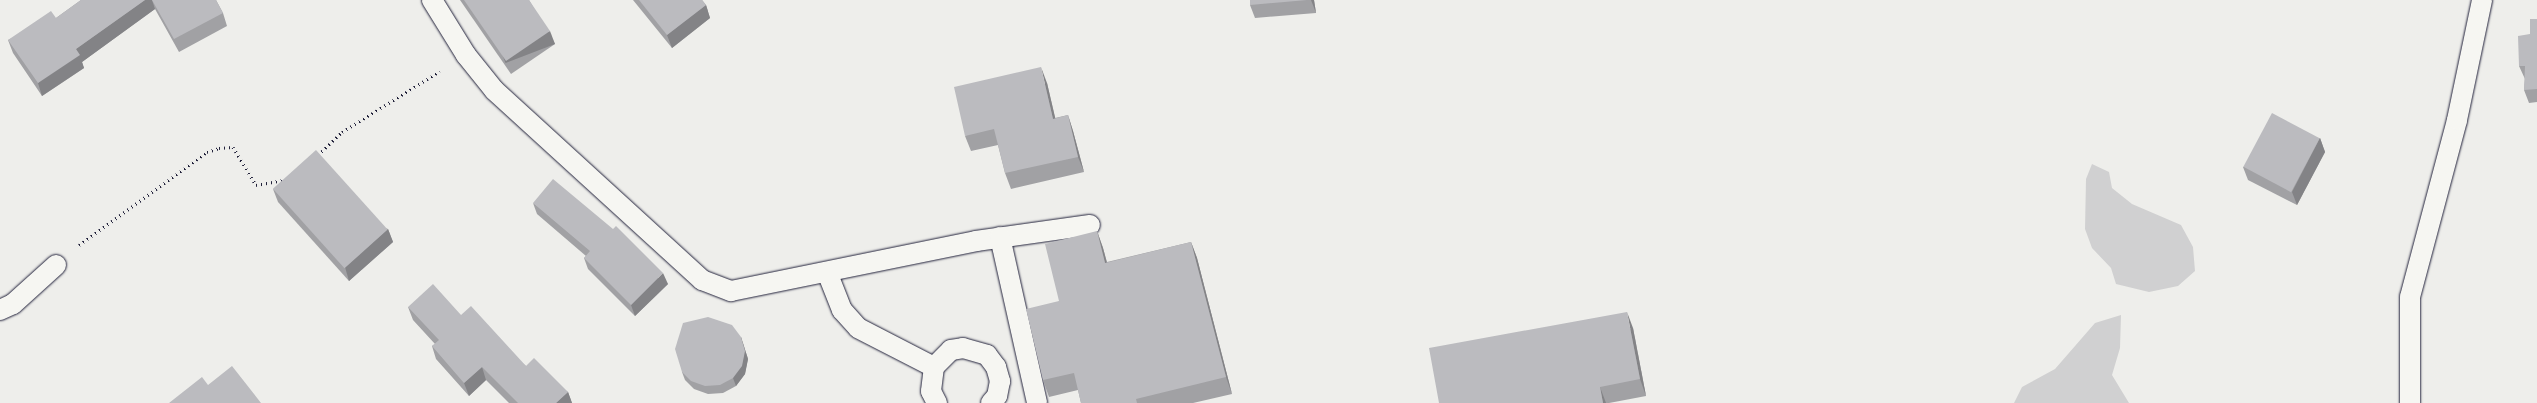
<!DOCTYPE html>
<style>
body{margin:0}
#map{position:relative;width:2537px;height:403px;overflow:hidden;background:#eeeeeb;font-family:Sriracha,sans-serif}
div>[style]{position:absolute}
.green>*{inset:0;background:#d0d0d1}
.path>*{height:3px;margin-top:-1.5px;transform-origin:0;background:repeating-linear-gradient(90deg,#22223b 0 1px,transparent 0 5px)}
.roads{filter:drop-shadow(0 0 1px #22223b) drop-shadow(0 0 1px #22223b)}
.service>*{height:20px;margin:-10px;padding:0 10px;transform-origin:10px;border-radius:10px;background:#f6f6f2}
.wall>*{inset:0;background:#a1a1a4}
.shaded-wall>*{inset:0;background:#838386;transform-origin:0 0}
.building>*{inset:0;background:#bbbbbf;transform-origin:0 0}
span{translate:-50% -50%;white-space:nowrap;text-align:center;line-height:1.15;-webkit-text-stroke:5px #f6f6f2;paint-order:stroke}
</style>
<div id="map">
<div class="green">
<div style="clip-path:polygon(2092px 164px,2109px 172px,2112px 188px,2132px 204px,2181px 225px,2193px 247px,2195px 271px,2178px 286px,2149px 292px,2116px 284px,2111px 268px,2092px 248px,2085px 229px,2086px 179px)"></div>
<div style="clip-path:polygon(2121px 315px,2120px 348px,2112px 375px,2129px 403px,2014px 403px,2022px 387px,2055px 369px,2095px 323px)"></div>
</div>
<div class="path">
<div style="left:318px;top:155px;width:33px;rotate:-44deg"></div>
<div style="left:342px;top:132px;width:115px;rotate:-31.9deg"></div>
<div style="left:79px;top:245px;width:158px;rotate:-36deg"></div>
<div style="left:207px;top:152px;width:13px;rotate:-18deg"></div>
<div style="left:219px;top:148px;width:14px;rotate:-4deg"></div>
<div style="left:233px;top:147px;width:44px;rotate:58.8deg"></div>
<div style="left:256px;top:185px;width:27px;rotate:-10deg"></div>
</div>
<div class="roads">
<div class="service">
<div style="left:432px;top:0;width:65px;rotate:58.3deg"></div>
<div style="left:466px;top:55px;width:45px;rotate:51.3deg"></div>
<div style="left:494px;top:90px;width:282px;rotate:42.4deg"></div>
<div style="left:702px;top:280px;width:31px;rotate:21deg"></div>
<div style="left:731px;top:291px;width:250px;rotate:-11.5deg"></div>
<div style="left:976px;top:241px;width:115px;rotate:-8deg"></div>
<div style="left:1000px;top:237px;width:170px;rotate:77.4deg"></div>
<div style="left:827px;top:272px;width:41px;rotate:68.5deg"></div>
<div style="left:842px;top:310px;width:24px;rotate:48deg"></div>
<div style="left:858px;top:328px;width:85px;rotate:27.2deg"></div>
<div style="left:0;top:310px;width:14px;rotate:-25deg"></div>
<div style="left:13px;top:304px;width:58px;rotate:-42.2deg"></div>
<div style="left:937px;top:403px;width:13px;rotate:-117deg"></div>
<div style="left:931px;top:391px;width:24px;rotate:-83deg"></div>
<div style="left:934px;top:367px;width:24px;rotate:-45deg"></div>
<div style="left:951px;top:350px;width:12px;rotate:-9deg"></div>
<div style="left:963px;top:348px;width:25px;rotate:16deg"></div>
<div style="left:987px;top:355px;width:15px;rotate:53deg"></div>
<div style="left:996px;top:367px;width:15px;rotate:74deg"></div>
<div style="left:1000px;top:381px;width:15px;rotate:101deg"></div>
<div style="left:997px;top:396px;width:9px;rotate:131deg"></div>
<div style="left:2410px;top:403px;width:106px;rotate:-90deg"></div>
<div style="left:2410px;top:297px;width:183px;rotate:-75.1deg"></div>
<div style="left:2457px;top:120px;width:123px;rotate:-78.2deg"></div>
</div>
</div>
<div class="wall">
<div style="clip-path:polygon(81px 0,216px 0,223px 13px,227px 26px,179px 52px,155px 9px,82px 62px,84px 68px,42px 96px,13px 53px,8px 40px,56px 18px)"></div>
<div style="clip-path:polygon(460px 0,529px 0,555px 44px,511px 74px)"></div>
<div style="clip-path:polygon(633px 0,702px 0,706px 5px,710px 18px,672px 48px)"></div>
<div style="clip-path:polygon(1250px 0,1314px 0,1316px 13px,1255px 18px,1250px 5px)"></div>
<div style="clip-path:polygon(2537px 19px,2537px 102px,2529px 103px,2524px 90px,2525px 79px,2519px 66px,2530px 34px)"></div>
<div style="clip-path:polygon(1047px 83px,1055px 118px,1068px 115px,1073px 131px,1084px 172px,1011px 189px,1005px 173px,998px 145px,971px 151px,965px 136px)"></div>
<div style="clip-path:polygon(2320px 138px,2325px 152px,2297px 205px,2248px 180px,2243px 167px)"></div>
<div style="clip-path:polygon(273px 189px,388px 229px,393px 242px,349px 281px,278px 202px)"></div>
<div style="clip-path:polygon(533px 203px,668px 284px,635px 316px,588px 269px,584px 258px,586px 256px,537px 214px)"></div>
<div style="clip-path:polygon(1097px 231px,1103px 248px,1107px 262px,1191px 242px,1197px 258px,1232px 394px,1193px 403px,1081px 403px,1078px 390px,1049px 397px,1043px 380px,1059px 301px)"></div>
<div style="clip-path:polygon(408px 307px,461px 315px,526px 366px,568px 392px,572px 403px,509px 403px,486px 380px,469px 396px,436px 359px,432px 346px,435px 344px,413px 320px)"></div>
<div style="clip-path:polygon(1633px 328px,1646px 396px,1609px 403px,1439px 403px)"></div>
<div style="clip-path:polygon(741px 337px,748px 359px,745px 374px,736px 386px,723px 393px,708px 394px,694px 389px,685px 380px,682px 372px)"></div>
</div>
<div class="shaded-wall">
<div style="clip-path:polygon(145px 0,152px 0,155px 9px,82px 62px,84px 68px,42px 96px,38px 83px,76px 49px)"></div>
<div style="clip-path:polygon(1311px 0,1314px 0,1316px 13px)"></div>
<div style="clip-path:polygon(706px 5px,710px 18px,672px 48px,667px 35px)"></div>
<div style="left:550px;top:31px;width:14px;height:53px;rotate:69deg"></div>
<div style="clip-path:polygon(1041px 67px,1047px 83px,1059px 134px,1053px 119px)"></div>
<div style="clip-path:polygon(1068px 115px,1073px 131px,1084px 172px,1078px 157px)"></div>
<div style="clip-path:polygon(2320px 138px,2325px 152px,2297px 205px,2292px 192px)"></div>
<div style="clip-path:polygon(388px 229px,393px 242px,349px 281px,345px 267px)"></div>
<div style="clip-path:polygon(1097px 231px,1103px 248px,1111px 279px,1105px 263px)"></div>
<div style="clip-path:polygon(1191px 242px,1197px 258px,1232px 394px,1226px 377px)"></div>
<div style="clip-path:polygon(663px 273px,668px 284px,635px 316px,631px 305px)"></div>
<div style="clip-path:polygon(1627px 312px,1633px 328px,1646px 396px,1640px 379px)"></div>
<div style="clip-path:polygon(741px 337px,748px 359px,745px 374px,736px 386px,733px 378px)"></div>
<div style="clip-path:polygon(482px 367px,486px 380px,469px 396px,464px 383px)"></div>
<div style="clip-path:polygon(1600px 387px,1606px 403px,1603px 403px)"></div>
<div style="clip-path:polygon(568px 392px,572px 403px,556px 403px)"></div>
</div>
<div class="building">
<div style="clip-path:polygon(81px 0,145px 0,76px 49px,80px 55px,38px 83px,8px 40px,51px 11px,56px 18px)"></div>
<div style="clip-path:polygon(152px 0,216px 0,223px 13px,174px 39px)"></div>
<div style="clip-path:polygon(464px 0,529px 0,550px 31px,506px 61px)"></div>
<div style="clip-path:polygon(639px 0,702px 0,706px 5px,667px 35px)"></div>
<div style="clip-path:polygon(1250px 0,1307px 0,1250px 5px)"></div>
<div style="clip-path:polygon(2530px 19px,2537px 19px,2537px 89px,2524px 90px,2525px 66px,2519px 66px,2518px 36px,2530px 34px)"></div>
<div style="clip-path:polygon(1041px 67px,1053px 119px,1068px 115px,1078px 157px,1005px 173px,994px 129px,965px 136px,954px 87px)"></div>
<div style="left:2272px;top:113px;width:54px;height:61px;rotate:28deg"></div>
<div style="left:316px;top:150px;width:107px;height:58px;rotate:48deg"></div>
<div style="clip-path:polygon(553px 179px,613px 229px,616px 226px,663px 273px,631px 305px,584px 258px,590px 251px,533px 203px)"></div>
<div style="clip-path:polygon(1097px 231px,1105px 263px,1191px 242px,1226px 377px,1136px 399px,1137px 403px,1081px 403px,1074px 373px,1043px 380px,1026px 309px,1059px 301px,1045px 244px)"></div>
<div style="clip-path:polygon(433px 284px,461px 315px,471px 306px,526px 366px,534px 358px,568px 392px,556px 403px,518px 403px,482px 367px,464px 383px,432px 346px,439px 340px,408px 307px)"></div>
<div style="clip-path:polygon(1627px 312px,1640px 379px,1600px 387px,1603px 403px,1439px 403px,1429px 348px)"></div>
<div style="clip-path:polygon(708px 317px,732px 325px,741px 337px,745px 351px,742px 366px,733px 378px,720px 385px,705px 386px,691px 381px,682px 372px,675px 349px,683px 323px)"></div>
<div style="clip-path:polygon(232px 366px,261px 403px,169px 403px,202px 377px,208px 385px)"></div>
</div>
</div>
